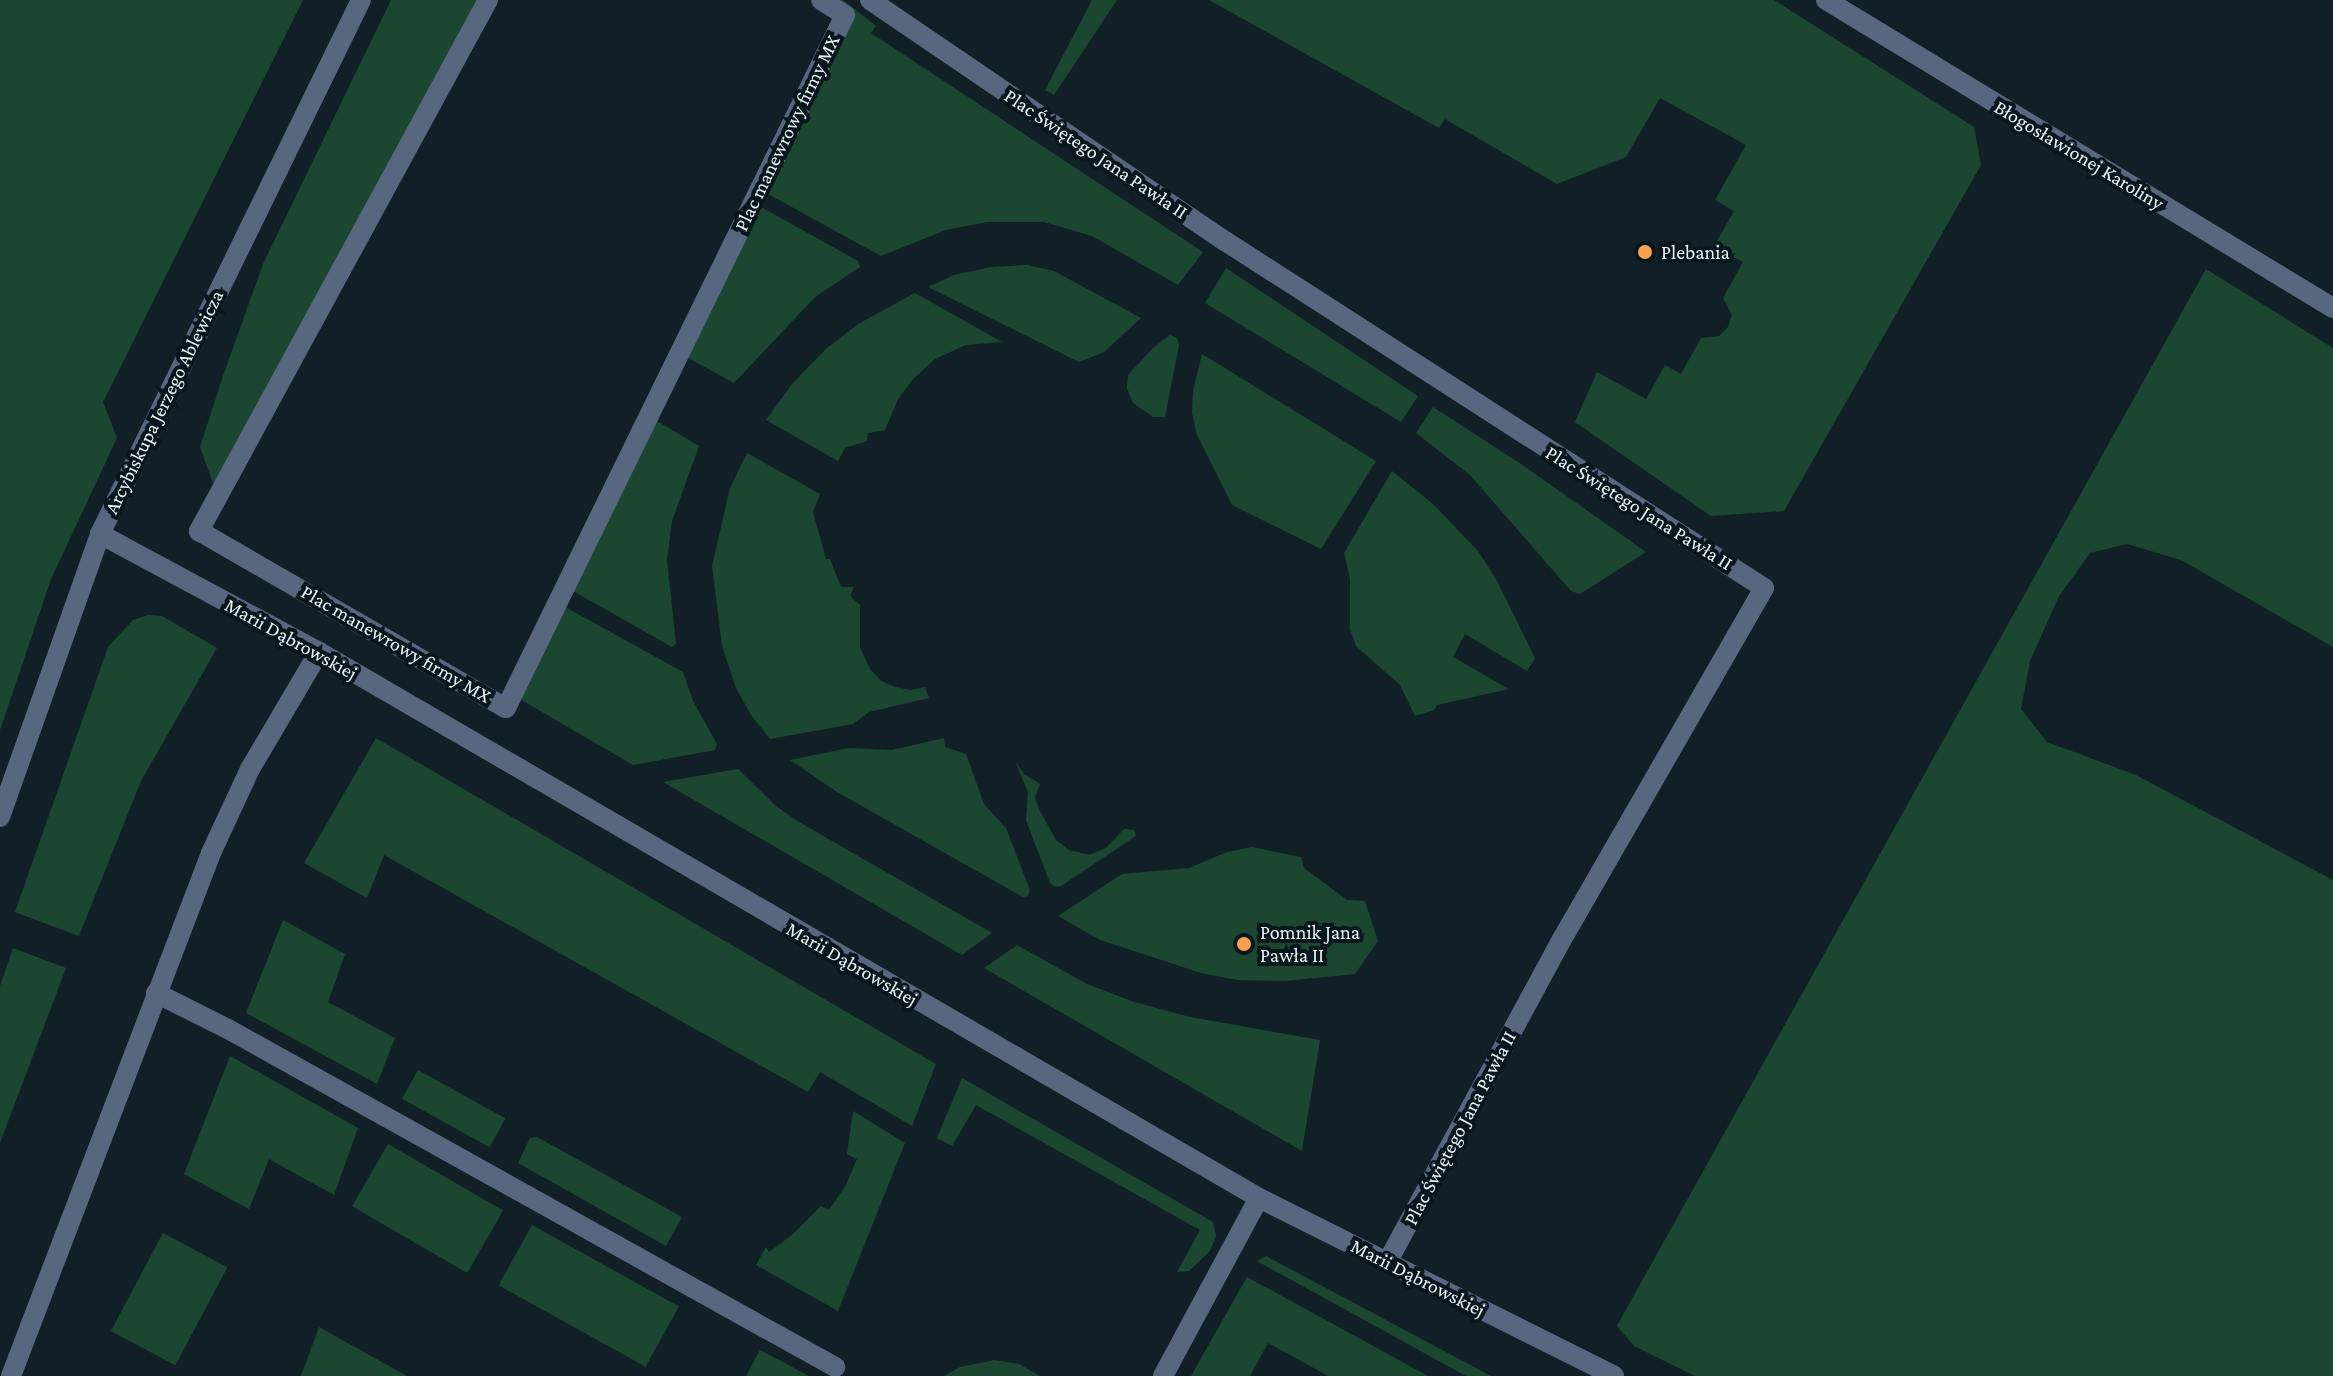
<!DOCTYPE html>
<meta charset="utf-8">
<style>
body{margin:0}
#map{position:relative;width:2333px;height:1376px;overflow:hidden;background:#112026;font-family:"Crimson Pro",serif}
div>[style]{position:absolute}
.green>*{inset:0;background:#1b4731;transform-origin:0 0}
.minor>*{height:20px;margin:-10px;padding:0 10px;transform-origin:10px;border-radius:10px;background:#57677f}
.dots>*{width:22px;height:22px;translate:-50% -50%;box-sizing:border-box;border:4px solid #08171c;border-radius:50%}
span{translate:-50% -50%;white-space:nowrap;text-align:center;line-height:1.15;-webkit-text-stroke:8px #08171c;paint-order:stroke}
.street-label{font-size:20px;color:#e9f2f6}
.poi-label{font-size:20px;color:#e9f2f6}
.left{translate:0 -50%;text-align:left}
</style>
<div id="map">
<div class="green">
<div style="clip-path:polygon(0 0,303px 0,103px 402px,117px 438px,51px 579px,0 730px)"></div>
<div style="clip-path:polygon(391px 0,488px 0,223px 487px,213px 483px,200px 447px,223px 376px,263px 264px)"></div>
<div style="clip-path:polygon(821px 0,843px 0,876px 26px,871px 33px,1203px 252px,1178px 285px,1092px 236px,1044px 222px,987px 222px,946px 230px,881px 256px,759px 189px,845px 15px)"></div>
<div style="clip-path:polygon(1092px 0,1117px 0,1054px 95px,1045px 90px)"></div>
<div style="clip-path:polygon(1209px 0,1774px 0,1974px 127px,1981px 165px,1784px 511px,1711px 516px,1575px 422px,1597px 372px,1646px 399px,1665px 365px,1681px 374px,1701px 338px,1719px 336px,1728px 327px,1732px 315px,1723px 298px,1743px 262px,1714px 246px,1734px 211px,1715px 200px,1746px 145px,1660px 98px,1626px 157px,1557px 184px,1445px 119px,1439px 128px)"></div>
<div style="clip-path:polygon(752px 202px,858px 261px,860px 267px,815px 297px,734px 383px,681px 354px)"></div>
<div style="clip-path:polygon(1027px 265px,1054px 271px,1141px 318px,1104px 352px,1079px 362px,928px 287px,954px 275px,991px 267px)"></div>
<div style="clip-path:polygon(1226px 268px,1418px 396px,1401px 422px,1205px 303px)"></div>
<div style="clip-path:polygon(2206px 269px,2333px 348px,2333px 647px,2181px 560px,2127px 544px,2090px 553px,2059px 596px,2030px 661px,2021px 709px,2047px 742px,2136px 775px,2333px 880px,2333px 1376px,1695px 1376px,1634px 1346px,1617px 1326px,1628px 1306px)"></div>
<div style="clip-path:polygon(915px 293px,1002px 342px,966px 345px,935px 359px,913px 379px,898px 399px,885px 430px,868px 433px,867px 441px,845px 448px,838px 461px,766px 420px,792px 384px,826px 349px,858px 324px)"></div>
<div style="clip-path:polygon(1170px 335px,1177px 338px,1179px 345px,1165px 417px,1153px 417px,1133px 403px,1127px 388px,1128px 375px,1153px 348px)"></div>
<div style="clip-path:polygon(1202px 354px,1376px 461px,1321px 549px,1232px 505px,1197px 435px,1192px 413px,1193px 391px)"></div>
<div style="clip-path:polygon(1433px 407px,1521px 464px,1646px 552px,1580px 594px,1571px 591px,1470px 475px,1416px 433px)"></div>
<div style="clip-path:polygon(650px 417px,699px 446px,672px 521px,667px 560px,676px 644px,672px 647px,566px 587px)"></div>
<div style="clip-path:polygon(747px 453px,820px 494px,813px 512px,826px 559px,830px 559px,841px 587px,854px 587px,850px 596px,860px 605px,860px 648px,870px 669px,881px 681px,895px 687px,911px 690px,925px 687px,929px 698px,869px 712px,853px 724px,770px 739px,751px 715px,736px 688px,722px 646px,712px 566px,730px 488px)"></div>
<div style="clip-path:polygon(1392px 471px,1433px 504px,1478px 551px,1495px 577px,1535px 658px,1527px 671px,1465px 634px,1453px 657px,1509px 689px,1437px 705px,1434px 710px,1415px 716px,1400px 685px,1356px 646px,1350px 629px,1350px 579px,1344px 553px)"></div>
<div style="clip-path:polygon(558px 603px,683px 672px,693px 701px,717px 744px,715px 750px,633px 765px,513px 695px)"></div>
<div style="clip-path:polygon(148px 615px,162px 616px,217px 648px,141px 781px,79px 936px,15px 912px,108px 647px,133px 620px)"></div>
<div style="clip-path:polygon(376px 738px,936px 1064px,912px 1126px,820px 1072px,808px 1092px,384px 855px,367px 898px,304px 863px)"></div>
<div style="clip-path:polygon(944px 738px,945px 747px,966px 754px,984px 804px,1006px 828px,1030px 890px,1028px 896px,1023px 897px,837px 792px,790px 760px,849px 748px,892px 750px)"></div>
<div style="clip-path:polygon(1015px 761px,1024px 774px,1040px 784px,1035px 798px,1040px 811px,1056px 840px,1069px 850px,1089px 855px,1106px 848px,1124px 829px,1134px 830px,1136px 836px,1061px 886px,1055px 887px,1050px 883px,1026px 820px,1028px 792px)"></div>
<div style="clip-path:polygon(738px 769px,776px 806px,799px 822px,992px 933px,962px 955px,663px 782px)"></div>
<div style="clip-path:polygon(1252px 847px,1301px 857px,1304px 868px,1347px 900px,1365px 901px,1378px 941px,1355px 974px,1284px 981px,1237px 980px,1201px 973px,1100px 940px,1058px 916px,1122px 874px,1189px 868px,1227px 852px)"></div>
<div style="clip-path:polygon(283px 920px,345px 954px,328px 1002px,395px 1038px,377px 1084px,246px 1013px)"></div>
<div style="clip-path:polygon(1017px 945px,1087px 984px,1134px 1002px,1190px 1017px,1320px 1040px,1302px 1151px,984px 968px)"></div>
<div style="clip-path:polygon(13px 948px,66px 968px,0 1143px,0 986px)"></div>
<div style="clip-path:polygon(230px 1056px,358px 1128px,334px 1195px,269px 1159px,249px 1209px,184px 1174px)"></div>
<div style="left:418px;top:1070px;width:100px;height:33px;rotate:29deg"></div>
<div style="clip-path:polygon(962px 1078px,1213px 1222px,1216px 1236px,1210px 1251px,1189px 1271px,1177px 1272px,1200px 1230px,976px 1105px,952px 1146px,937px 1138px)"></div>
<div style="clip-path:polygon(853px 1111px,905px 1143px,838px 1311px,756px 1265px,766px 1247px,769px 1252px,792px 1235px,821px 1206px,829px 1210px,846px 1185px,857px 1159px,847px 1154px)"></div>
<div style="clip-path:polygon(537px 1137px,682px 1217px,666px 1246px,518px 1163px,530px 1138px)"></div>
<div style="left:388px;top:1144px;width:133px;height:72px;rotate:30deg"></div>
<div style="left:532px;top:1225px;width:168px;height:69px;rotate:29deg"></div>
<div style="left:163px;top:1233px;width:73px;height:111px;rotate:28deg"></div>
<div style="clip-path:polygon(1266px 1256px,1491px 1376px,1466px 1376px,1257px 1261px)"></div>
<div style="clip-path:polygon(1247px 1277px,1428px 1376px,1328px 1376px,1268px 1343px,1250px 1376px,1191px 1376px)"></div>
<div style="clip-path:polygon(319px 1327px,407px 1376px,301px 1376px)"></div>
<div style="clip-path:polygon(760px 1350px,809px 1376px,746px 1376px)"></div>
<div style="clip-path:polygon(994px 1360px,1019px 1364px,1040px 1376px,944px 1376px,960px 1367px)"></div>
</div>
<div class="minor">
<div style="left:488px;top:0;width:605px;rotate:118.56deg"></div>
<div style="left:199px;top:531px;width:354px;rotate:30deg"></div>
<div style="left:506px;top:708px;width:771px;rotate:-63.93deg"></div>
<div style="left:845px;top:15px;width:28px;rotate:-148deg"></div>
<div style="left:870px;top:0;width:429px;rotate:34.2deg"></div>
<div style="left:1225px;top:241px;width:641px;rotate:32.77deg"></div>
<div style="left:1764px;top:588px;width:405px;rotate:119.9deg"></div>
<div style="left:1562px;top:939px;width:368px;rotate:118.4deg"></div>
<div style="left:1826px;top:0;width:593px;rotate:31.28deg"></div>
<div style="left:100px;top:534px;width:249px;rotate:28.3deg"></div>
<div style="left:319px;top:652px;width:1087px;rotate:30.15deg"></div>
<div style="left:1259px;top:1198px;width:397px;rotate:26.6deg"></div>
<div style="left:0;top:817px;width:300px;rotate:-70.5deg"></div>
<div style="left:100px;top:534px;width:594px;rotate:-63.95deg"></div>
<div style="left:156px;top:993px;width:80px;rotate:26.6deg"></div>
<div style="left:228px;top:1029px;width:695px;rotate:29.11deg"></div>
<div style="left:11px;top:1376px;width:560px;rotate:-69.07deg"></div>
<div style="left:211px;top:853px;width:93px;rotate:-65.1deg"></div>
<div style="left:250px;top:769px;width:136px;rotate:-59.5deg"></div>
<div style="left:1163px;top:1376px;width:202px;rotate:-61.7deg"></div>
</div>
<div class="dots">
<div style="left:1645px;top:252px;background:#fa9f4e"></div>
<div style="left:1244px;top:944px;background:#fa9f4e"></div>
</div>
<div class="street-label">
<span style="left:787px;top:133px;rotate:-64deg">Plac manewrowy firmy MX</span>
<span style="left:1096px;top:154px;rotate:34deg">Plac Świętego Jana Pawła II</span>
<span style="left:2079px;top:155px;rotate:31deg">Błogosławionej Karoliny</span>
<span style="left:164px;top:402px;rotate:-64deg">Arcybiskupa Jerzego Ablewicza</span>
<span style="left:1639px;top:508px;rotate:32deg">Plac Świętego Jana Pawła II</span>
<span style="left:291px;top:639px;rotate:29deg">Marii Dąbrowskiej</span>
<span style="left:396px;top:644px;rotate:30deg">Plac manewrowy firmy MX</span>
<span style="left:852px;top:964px;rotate:30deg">Marii Dąbrowskiej</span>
<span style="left:1460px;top:1128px;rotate:-62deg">Plac Świętego Jana Pawła II</span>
<span style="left:1418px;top:1278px;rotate:27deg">Marii Dąbrowskiej</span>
</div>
<div class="poi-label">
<span class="left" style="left:1661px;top:252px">Plebania</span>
<span class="left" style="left:1260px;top:944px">Pomnik Jana<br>Pawła II</span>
</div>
</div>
